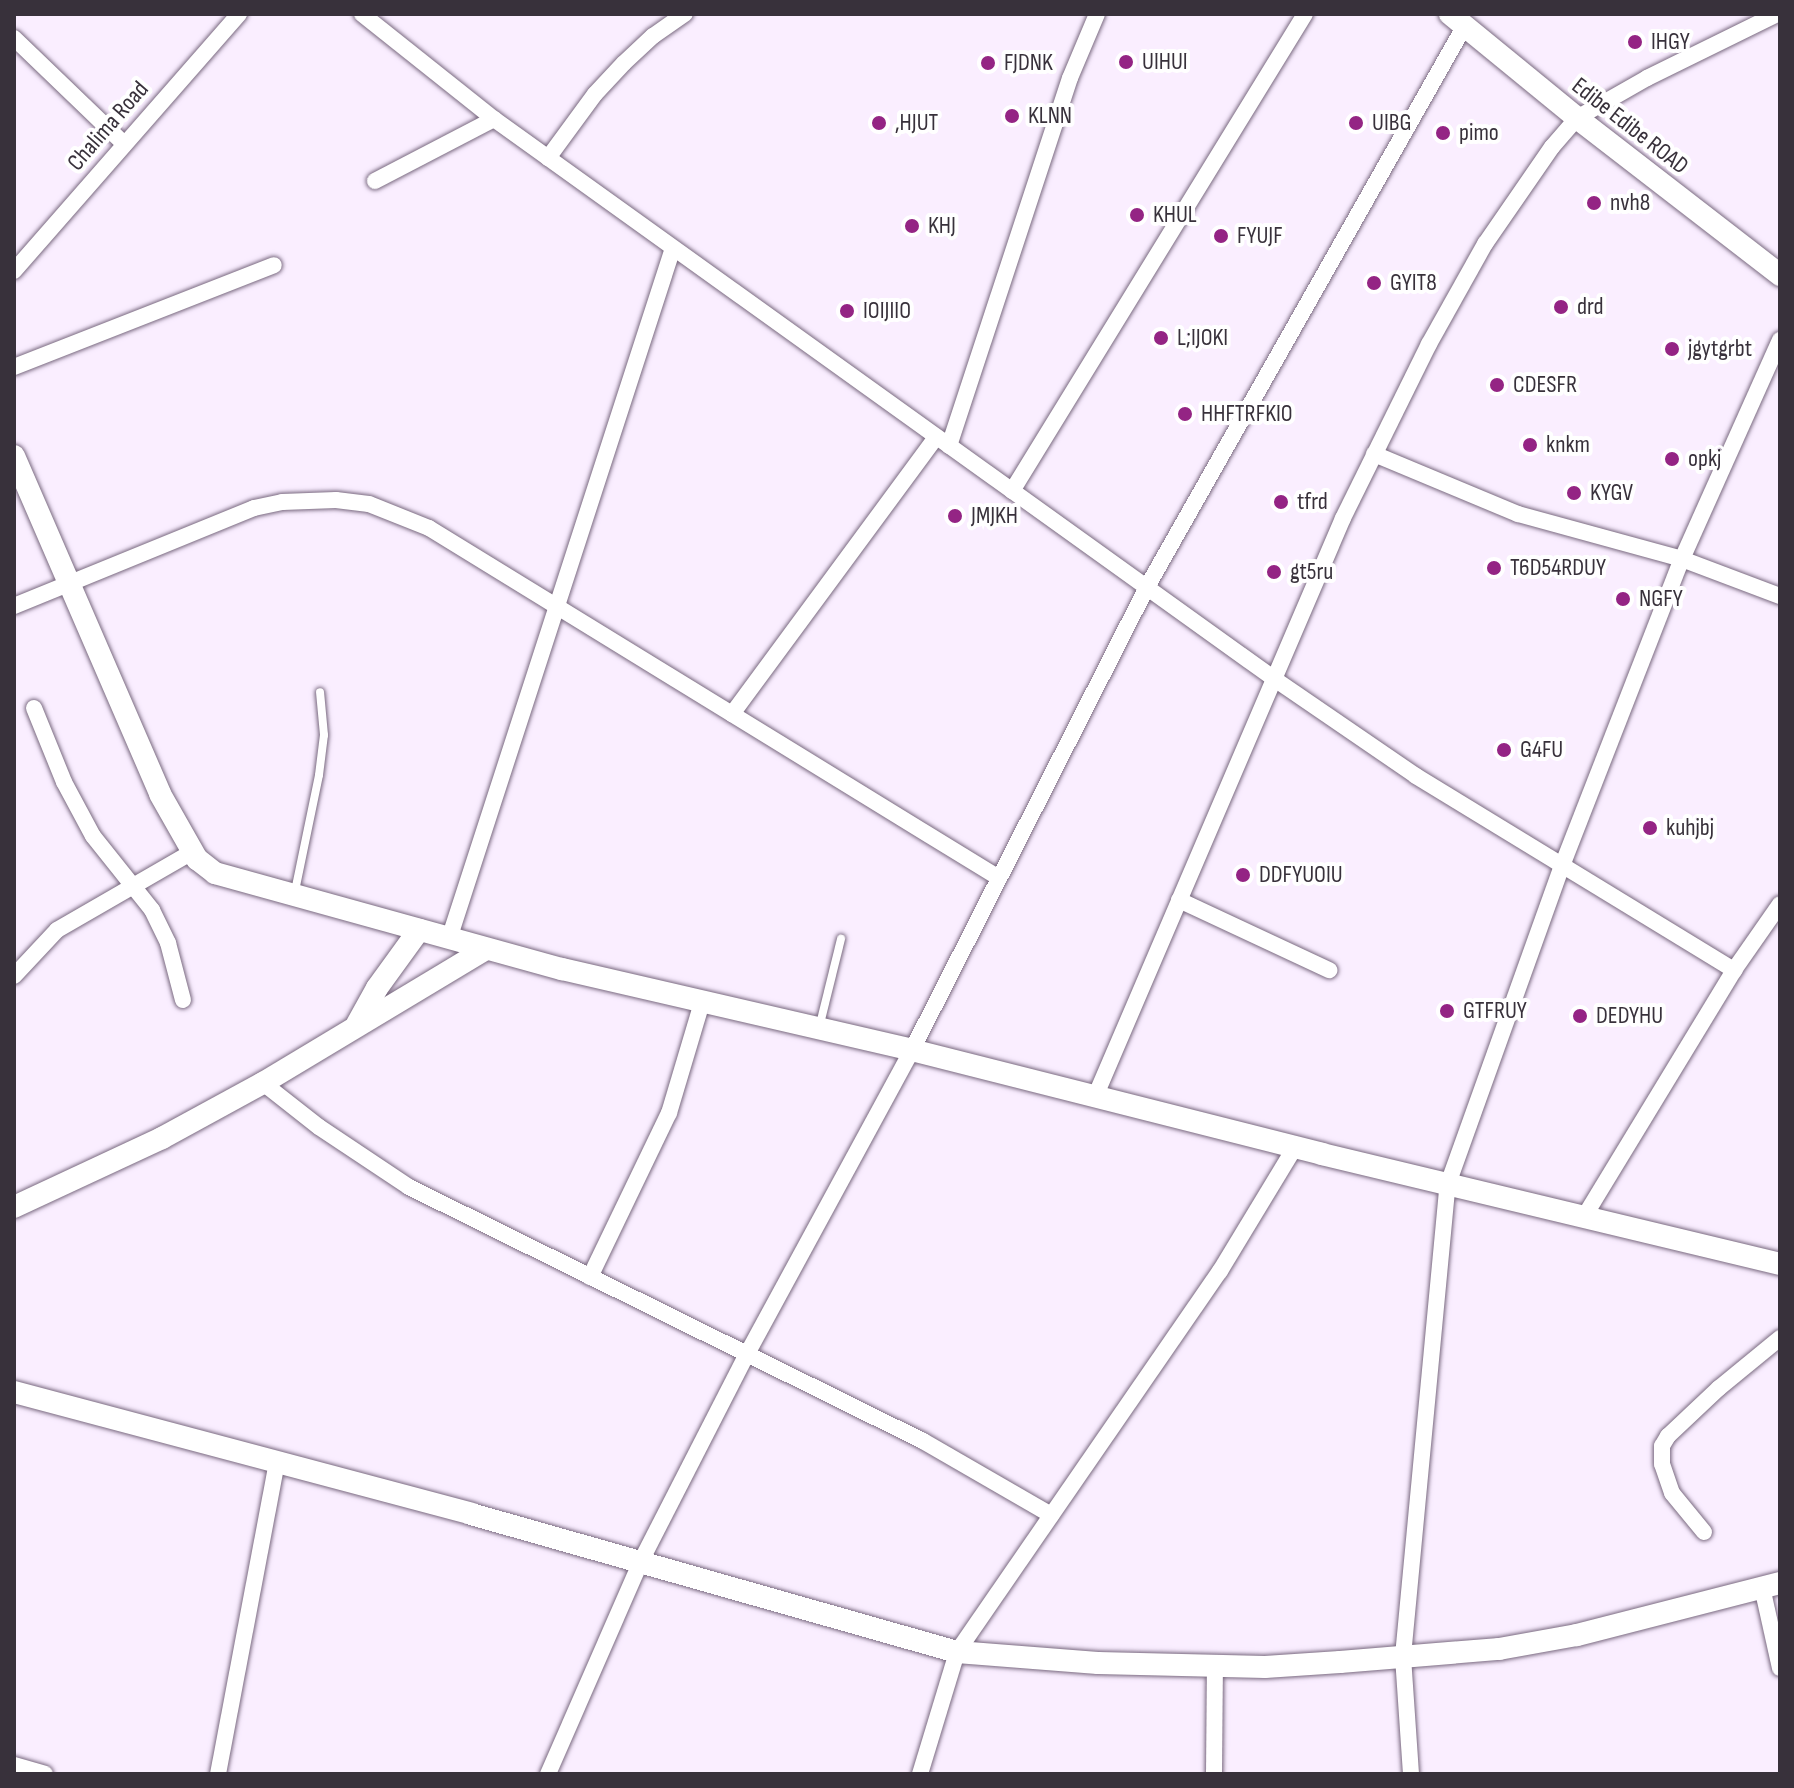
<!DOCTYPE html>
<style>
body{margin:0}
#map{position:relative;width:1794px;height:1788px;overflow:hidden;background:#faeeff;font-family:"Sofia Sans Condensed",sans-serif}
div>[style]{position:absolute}
.roads{filter:drop-shadow(0 0 2px #796980) drop-shadow(0 0 2px #796980)}
.lane>*{height:8px;margin:-4px;padding:0 4px;transform-origin:4px;border-radius:4px;background:#fff}
.street>*{height:16px;margin:-8px;padding:0 8px;transform-origin:8px;border-radius:8px;background:#fff}
.secondary>*{height:22px;margin:-11px;padding:0 11px;transform-origin:11px;border-radius:11px;background:#fff}
.dots>*{width:22px;height:22px;translate:-50% -50%;box-sizing:border-box;border:4px solid #fff;border-radius:50%}
span{translate:-50% -50%;white-space:nowrap;text-align:center;line-height:1.15;-webkit-text-stroke:8px #fff;paint-order:stroke}
.poi-label{font-size:24px;color:#38313b}
.left{translate:0 -50%;text-align:left}
.street-label{font-size:24px;color:#38313b}
.frame{position:absolute;inset:0;border:16px solid #38313b;pointer-events:none}
</style>
<div id="map">
<div class="roads">
<div class="lane">
<div style="left:295px;top:891px;width:118px;rotate:-78.3deg"></div>
<div style="left:319px;top:775px;width:40px;rotate:-82.9deg"></div>
<div style="left:324px;top:735px;width:43px;rotate:-95.3deg"></div>
<div style="left:819px;top:1028px;width:92px;rotate:-76.1deg"></div>
</div>
<div class="street">
<div style="left:362px;top:14px;width:169px;rotate:38.5deg"></div>
<div style="left:494px;top:119px;width:959px;rotate:35.66deg"></div>
<div style="left:1273px;top:678px;width:173px;rotate:34.4deg"></div>
<div style="left:1416px;top:776px;width:373px;rotate:31.4deg"></div>
<div style="left:14px;top:38px;width:153px;rotate:43.9deg"></div>
<div style="left:548px;top:158px;width:79px;rotate:-53.7deg"></div>
<div style="left:595px;top:94px;width:42px;rotate:-46.9deg"></div>
<div style="left:624px;top:63px;width:40px;rotate:-43deg"></div>
<div style="left:653px;top:36px;width:39px;rotate:-35deg"></div>
<div style="left:375px;top:181px;width:134px;rotate:-27.5deg"></div>
<div style="left:14px;top:271px;width:342px;rotate:-48.8deg"></div>
<div style="left:14px;top:367px;width:279px;rotate:-21.4deg"></div>
<div style="left:949px;top:446px;width:387px;rotate:-71.8deg"></div>
<div style="left:1070px;top:78px;width:69px;rotate:-67.1deg"></div>
<div style="left:1374px;top:454px;width:156px;rotate:22.6deg"></div>
<div style="left:1518px;top:514px;width:170px;rotate:15.3deg"></div>
<div style="left:1682px;top:559px;width:105px;rotate:20.7deg"></div>
<div style="left:1012px;top:491px;width:560px;rotate:-58.44deg"></div>
<div style="left:14px;top:606px;width:259px;rotate:-22.2deg"></div>
<div style="left:254px;top:508px;width:29px;rotate:-12deg"></div>
<div style="left:282px;top:502px;width:54px;rotate:-2.1deg"></div>
<div style="left:336px;top:500px;width:33px;rotate:7deg"></div>
<div style="left:369px;top:504px;width:65px;rotate:21.8deg"></div>
<div style="left:429px;top:528px;width:669px;rotate:31.55deg"></div>
<div style="left:34px;top:708px;width:80px;rotate:67.9deg"></div>
<div style="left:64px;top:782px;width:61px;rotate:61.8deg"></div>
<div style="left:93px;top:836px;width:95px;rotate:51.4deg"></div>
<div style="left:152px;top:910px;width:37px;rotate:64deg"></div>
<div style="left:168px;top:943px;width:59px;rotate:75.3deg"></div>
<div style="left:732px;top:714px;width:344px;rotate:-53.6deg"></div>
<div style="left:1179px;top:900px;width:166px;rotate:25deg"></div>
<div style="left:449px;top:939px;width:726px;rotate:-72.04deg"></div>
<div style="left:14px;top:976px;width:63px;rotate:-46.9deg"></div>
<div style="left:57px;top:930px;width:156px;rotate:-30deg"></div>
<div style="left:263px;top:1083px;width:71px;rotate:38.2deg"></div>
<div style="left:319px;top:1127px;width:108px;rotate:33.7deg"></div>
<div style="left:409px;top:1187px;width:573px;rotate:26.3deg"></div>
<div style="left:923px;top:1441px;width:148px;rotate:30deg"></div>
<div style="left:1095px;top:1097px;width:630px;rotate:-66.81deg"></div>
<div style="left:1343px;top:518px;width:194px;rotate:-63.7deg"></div>
<div style="left:1429px;top:344px;width:115px;rotate:-60.8deg"></div>
<div style="left:1485px;top:244px;width:118px;rotate:-55.4deg"></div>
<div style="left:1552px;top:147px;width:38px;rotate:-49deg"></div>
<div style="left:1577px;top:118px;width:81px;rotate:-29.7deg"></div>
<div style="left:1647px;top:78px;width:145px;rotate:-26.2deg"></div>
<div style="left:1584px;top:1217px;width:289px;rotate:-58.7deg"></div>
<div style="left:1734px;top:970px;width:80px;rotate:-55.1deg"></div>
<div style="left:590px;top:1277px;width:182px;rotate:-64.3deg"></div>
<div style="left:669px;top:1113px;width:116px;rotate:-73.4deg"></div>
<div style="left:1704px;top:1532px;width:50px;rotate:-129.4deg"></div>
<div style="left:1672px;top:1493px;width:31px;rotate:-109deg"></div>
<div style="left:1662px;top:1464px;width:18px;rotate:-90deg"></div>
<div style="left:1662px;top:1446px;width:12px;rotate:-59deg"></div>
<div style="left:1668px;top:1436px;width:70px;rotate:-43.3deg"></div>
<div style="left:1719px;top:1388px;width:79px;rotate:-39.3deg"></div>
<div style="left:1762px;top:1587px;width:83px;rotate:77.5deg"></div>
<div style="left:14px;top:1765px;width:32px;rotate:16deg"></div>
<div style="left:218px;top:1774px;width:317px;rotate:-79.3deg"></div>
<div style="left:548px;top:1774px;width:230px;rotate:-66.4deg"></div>
<div style="left:640px;top:1563px;width:235px;rotate:-62.9deg"></div>
<div style="left:747px;top:1354px;width:346px;rotate:-61.5deg"></div>
<div style="left:912px;top:1050px;width:519px;rotate:-63.09deg"></div>
<div style="left:1147px;top:587px;width:643px;rotate:-60.49deg"></div>
<div style="left:920px;top:1774px;width:127px;rotate:-73.1deg"></div>
<div style="left:957px;top:1652px;width:463px;rotate:-55.4deg"></div>
<div style="left:1220px;top:1271px;width:145px;rotate:-58.8deg"></div>
<div style="left:1214px;top:1774px;width:108px;rotate:-89.5deg"></div>
<div style="left:1411px;top:1774px;width:118px;rotate:-93.9deg"></div>
<div style="left:1403px;top:1656px;width:474px;rotate:-84.6deg"></div>
<div style="left:1448px;top:1184px;width:338px;rotate:-70.3deg"></div>
<div style="left:1562px;top:866px;width:330px;rotate:-68.7deg"></div>
<div style="left:1682px;top:559px;width:240px;rotate:-65.9deg"></div>
</div>
<div class="secondary">
<div style="left:1450px;top:14px;width:164px;rotate:39.3deg"></div>
<div style="left:1577px;top:118px;width:257px;rotate:37.7deg"></div>
<div style="left:14px;top:456px;width:368px;rotate:66.6deg"></div>
<div style="left:160px;top:794px;width:75px;rotate:60.4deg"></div>
<div style="left:197px;top:859px;width:23px;rotate:38deg"></div>
<div style="left:215px;top:873px;width:360px;rotate:15.5deg"></div>
<div style="left:562px;top:969px;width:359px;rotate:13deg"></div>
<div style="left:912px;top:1050px;width:423px;rotate:14.2deg"></div>
<div style="left:1322px;top:1154px;width:471px;rotate:13.5deg"></div>
<div style="left:357px;top:1024px;width:41px;rotate:-60.9deg"></div>
<div style="left:377px;top:988px;width:72px;rotate:-54.1deg"></div>
<div style="left:14px;top:1207px;width:163px;rotate:-25deg"></div>
<div style="left:162px;top:1138px;width:115px;rotate:-28.6deg"></div>
<div style="left:263px;top:1083px;width:260px;rotate:-31deg"></div>
<div style="left:14px;top:1392px;width:473px;rotate:14.9deg"></div>
<div style="left:471px;top:1514px;width:505px;rotate:15.85deg"></div>
<div style="left:957px;top:1652px;width:141px;rotate:4.5deg"></div>
<div style="left:1098px;top:1663px;width:167px;rotate:1.4deg"></div>
<div style="left:1265px;top:1667px;width:75px;rotate:-3.8deg"></div>
<div style="left:1340px;top:1662px;width:160px;rotate:-4.7deg"></div>
<div style="left:1499px;top:1649px;width:79px;rotate:-10.2deg"></div>
<div style="left:1577px;top:1635px;width:210px;rotate:-14.4deg"></div>
</div>
</div>
<div class="dots">
<div style="left:1635px;top:42px;background:#942484"></div>
<div style="left:1126px;top:62px;background:#942484"></div>
<div style="left:988px;top:63px;background:#942484"></div>
<div style="left:1012px;top:116px;background:#942484"></div>
<div style="left:879px;top:123px;background:#942484"></div>
<div style="left:1356px;top:123px;background:#942484"></div>
<div style="left:1443px;top:133px;background:#942484"></div>
<div style="left:1594px;top:203px;background:#942484"></div>
<div style="left:1137px;top:215px;background:#942484"></div>
<div style="left:912px;top:226px;background:#942484"></div>
<div style="left:1221px;top:236px;background:#942484"></div>
<div style="left:1374px;top:283px;background:#942484"></div>
<div style="left:1561px;top:307px;background:#942484"></div>
<div style="left:847px;top:311px;background:#942484"></div>
<div style="left:1161px;top:338px;background:#942484"></div>
<div style="left:1672px;top:349px;background:#942484"></div>
<div style="left:1497px;top:385px;background:#942484"></div>
<div style="left:1185px;top:414px;background:#942484"></div>
<div style="left:1530px;top:445px;background:#942484"></div>
<div style="left:1672px;top:459px;background:#942484"></div>
<div style="left:1574px;top:493px;background:#942484"></div>
<div style="left:1281px;top:502px;background:#942484"></div>
<div style="left:955px;top:516px;background:#942484"></div>
<div style="left:1494px;top:568px;background:#942484"></div>
<div style="left:1274px;top:572px;background:#942484"></div>
<div style="left:1623px;top:599px;background:#942484"></div>
<div style="left:1504px;top:750px;background:#942484"></div>
<div style="left:1650px;top:828px;background:#942484"></div>
<div style="left:1243px;top:875px;background:#942484"></div>
<div style="left:1447px;top:1011px;background:#942484"></div>
<div style="left:1580px;top:1016px;background:#942484"></div>
</div>
<div class="poi-label">
<span class="left" style="left:1651px;top:42px">IHGY</span>
<span class="left" style="left:1142px;top:62px">UIHUI</span>
<span class="left" style="left:1004px;top:63px">FJDNK</span>
<span class="left" style="left:1028px;top:116px">KLNN</span>
<span class="left" style="left:895px;top:123px">,HJUT</span>
<span class="left" style="left:1372px;top:123px">UIBG</span>
<span class="left" style="left:1459px;top:133px">pimo</span>
<span class="left" style="left:1610px;top:203px">nvh8</span>
<span class="left" style="left:1153px;top:215px">KHUL</span>
<span class="left" style="left:928px;top:226px">KHJ</span>
<span class="left" style="left:1237px;top:236px">FYUJF</span>
<span class="left" style="left:1390px;top:283px">GYIT8</span>
<span class="left" style="left:1577px;top:307px">drd</span>
<span class="left" style="left:863px;top:311px">IOIJIIO</span>
<span class="left" style="left:1177px;top:338px">L;IJOKI</span>
<span class="left" style="left:1688px;top:349px">jgytgrbt</span>
<span class="left" style="left:1513px;top:385px">CDESFR</span>
<span class="left" style="left:1201px;top:414px">HHFTRFKIO</span>
<span class="left" style="left:1546px;top:445px">knkm</span>
<span class="left" style="left:1688px;top:459px">opkj</span>
<span class="left" style="left:1590px;top:493px">KYGV</span>
<span class="left" style="left:1297px;top:502px">tfrd</span>
<span class="left" style="left:971px;top:516px">JMJKH</span>
<span class="left" style="left:1510px;top:568px">T6D54RDUY</span>
<span class="left" style="left:1290px;top:572px">gt5ru</span>
<span class="left" style="left:1639px;top:599px">NGFY</span>
<span class="left" style="left:1520px;top:750px">G4FU</span>
<span class="left" style="left:1666px;top:828px">kuhjbj</span>
<span class="left" style="left:1259px;top:875px">DDFYUOIU</span>
<span class="left" style="left:1463px;top:1011px">GTFRUY</span>
<span class="left" style="left:1596px;top:1016px">DEDYHU</span>
</div>
<div class="street-label">
<span style="left:108px;top:126px;rotate:-49deg">Chalima Road</span>
<span style="left:1630px;top:126px;rotate:38deg">Edibe Edibe ROAD</span>
</div>
<div class="frame"></div>
</div>
